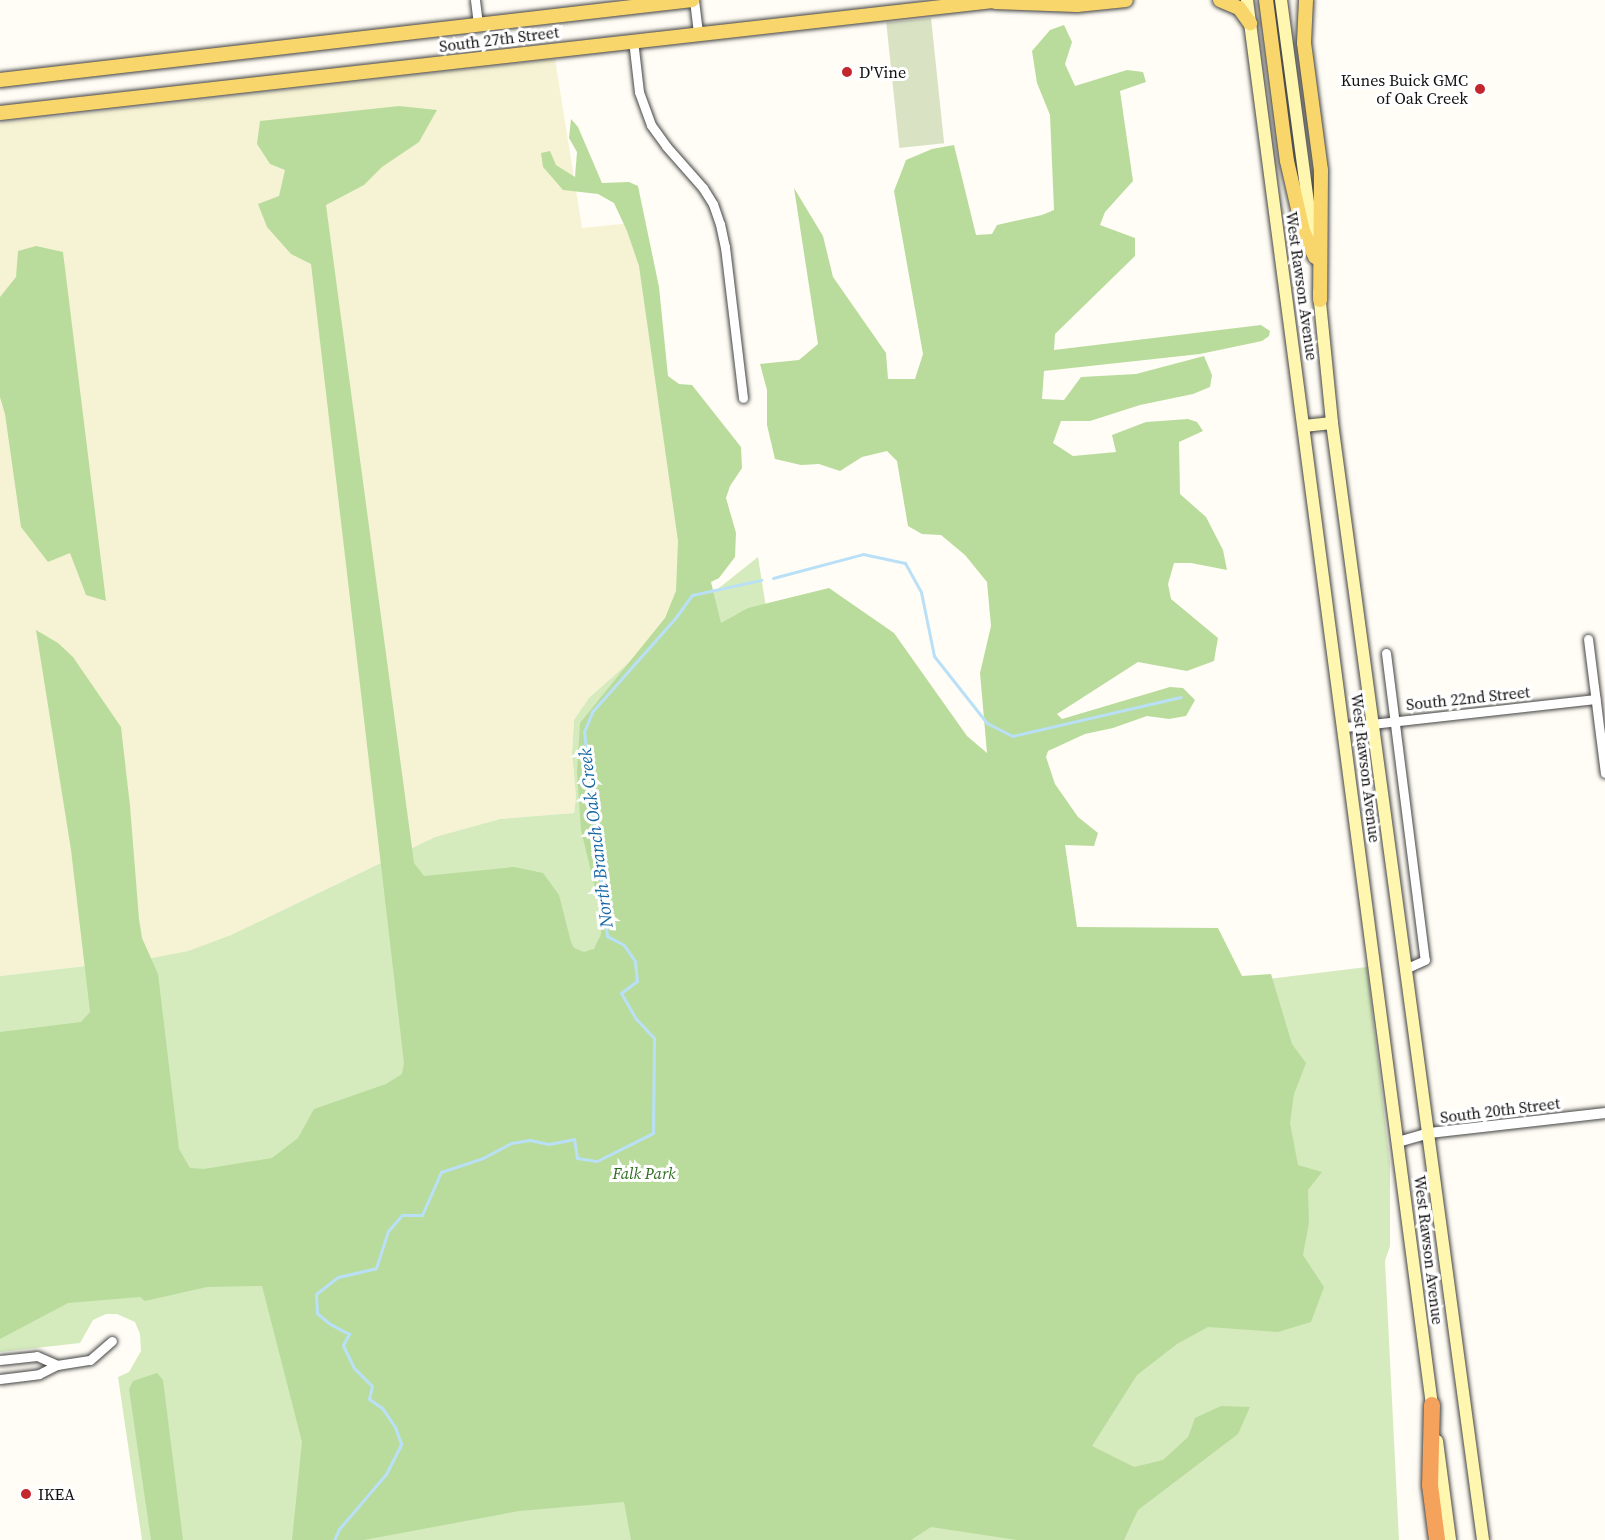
<!DOCTYPE html>
<style>
body{margin:0}
#map{position:relative;width:1605px;height:1540px;overflow:hidden;background:#fffdf5;font-family:"Source Serif 4",serif}
div>[style]{position:absolute}
.farmland>*{inset:0;background:#f6f3d4}
.green>*{inset:0;background:#d5ebbd}
.forest>*{inset:0;background:#b9dc9c}
.cemetery>*{inset:0;background:#d9e3c4;transform-origin:0 0}
.stream>*{height:3px;margin:-1.5px;padding:0 1.5px;transform-origin:1.5px;border-radius:1.5px;background:#b9e0f7}
.roads{filter:drop-shadow(0 0 2px #444) drop-shadow(0 0 2px #444)}
.minor>*{height:9px;margin:-4.5px;padding:0 4.5px;transform-origin:4.5px;border-radius:4.5px;background:#fff}
.tertiary>*{height:10px;margin:-5px;padding:0 5px;transform-origin:5px;border-radius:5px;background:#fff}
.secondary>*{height:12px;margin:-6px;padding:0 6px;transform-origin:6px;border-radius:6px;background:#fff6b0}
.primary>*{height:14px;margin:-7px;padding:0 7px;transform-origin:7px;border-radius:7px;background:#f9d66b}
.motorway>*{height:16px;margin:-8px;padding:0 8px;transform-origin:8px;border-radius:8px;background:#f5a25d}
.dots>*{width:16px;height:16px;translate:-50% -50%;box-sizing:border-box;border:3px solid #fff;border-radius:50%}
span{translate:-50% -50%;white-space:nowrap;text-align:center;line-height:1.15;-webkit-text-stroke:6px #fff;paint-order:stroke}
.street-label{font-size:16px;color:#111}
.poi-label{font-size:16px;color:#111}
.left{translate:0 -50%;text-align:left}
.right{translate:-100% -50%;text-align:right}
.park-label{font-size:16px;color:#2f6b1f;font-style:italic}
.water-label{font-size:18px;color:#1768a6;font-style:italic}
</style>
<div id="map">
<div class="farmland">
<div style="clip-path:polygon(555px 59px,582px 228px,641px 222px,690px 611px,574px 720px,572px 753px,576px 797px,574px 813px,500px 819px,435px 837px,231px 935px,188px 951px,146px 959px,0 976px,0 123px)"></div>
</div>
<div class="green">
<div style="clip-path:polygon(758px 557px,803px 842px,1071px 1003px,1367px 967px,1390px 1164px,1390px 1246px,1385px 1261px,1399px 1540px,142px 1540px,118px 1377px,129px 1372px,141px 1351px,140px 1334px,135px 1322px,117px 1314px,106px 1314px,93px 1320px,80px 1343px,0 1352px,0 976px,146px 959px,188px 951px,231px 935px,435px 837px,500px 819px,574px 813px,576px 797px,572px 753px,574px 720px,589px 698px,661px 634px)"></div>
</div>
<div class="forest">
<div style="clip-path:polygon(1064px 25px,1072px 42px,1065px 64px,1075px 86px,1127px 70px,1143px 72px,1146px 82px,1120px 91px,1133px 181px,1105px 212px,1100px 225px,1135px 238px,1135px 256px,1055px 334px,1054px 350px,1261px 325px,1270px 331px,1269px 336px,1262px 341px,1200px 354px,1044px 371px,1042px 399px,1064px 400px,1081px 377px,1136px 374px,1204px 356px,1212px 375px,1210px 387px,1193px 394px,1140px 405px,1090px 421px,1061px 421px,1053px 443px,1073px 456px,1116px 452px,1112px 435px,1146px 422px,1188px 419px,1197px 422px,1203px 431px,1179px 442px,1180px 494px,1206px 517px,1223px 550px,1227px 570px,1191px 563px,1174px 563px,1168px 584px,1171px 599px,1218px 638px,1214px 661px,1187px 671px,1138px 662px,1057px 714px,1062px 719px,1170px 687px,1183px 688px,1195px 700px,1186px 716px,1169px 719px,1147px 716px,1113px 728px,1085px 734px,1048px 751px,1046px 757px,1055px 784px,1078px 817px,1098px 833px,1094px 846px,1065px 845px,1077px 927px,1218px 928px,1242px 976px,1271px 974px,1292px 1044px,1306px 1063px,1294px 1094px,1290px 1123px,1298px 1165px,1322px 1172px,1308px 1190px,1309px 1223px,1303px 1255px,1324px 1287px,1311px 1322px,1278px 1332px,1208px 1327px,1177px 1344px,1137px 1375px,1092px 1446px,1134px 1467px,1163px 1460px,1188px 1437px,1195px 1418px,1221px 1406px,1250px 1407px,1238px 1434px,1138px 1510px,1124px 1540px,1017px 1540px,931px 1527px,911px 1540px,631px 1540px,624px 1502px,519px 1511px,364px 1540px,292px 1540px,302px 1442px,262px 1286px,207px 1287px,145px 1301px,140px 1297px,68px 1303px,0 1339px,0 1032px,81px 1022px,90px 1012px,71px 850px,36px 630px,58px 643px,73px 657px,121px 727px,130px 806px,139px 919px,142px 938px,158px 974px,179px 1149px,190px 1168px,204px 1169px,272px 1158px,298px 1138px,314px 1109px,386px 1084px,402px 1074px,404px 1063px,311px 264px,291px 254px,267px 227px,258px 204px,279px 196px,285px 170px,270px 164px,257px 144px,260px 121px,399px 106px,437px 110px,419px 142px,382px 167px,364px 185px,326px 205px,414px 863px,424px 876px,514px 867px,543px 873px,559px 895px,571px 942px,574px 948px,584px 952px,594px 949px,601px 934px,601px 913px,581px 830px,577px 773px,580px 723px,665px 618px,676px 591px,678px 541px,639px 266px,627px 231px,614px 203px,598px 194px,563px 190px,543px 167px,541px 153px,550px 151px,556px 165px,575px 177px,577px 152px,569px 138px,571px 119px,578px 127px,602px 183px,629px 182px,638px 186px,659px 287px,668px 376px,679px 384px,692px 385px,741px 447px,742px 468px,730px 486px,726px 498px,736px 533px,735px 557px,719px 578px,711px 582px,721px 623px,748px 608px,829px 588px,894px 633px,967px 736px,987px 753px,980px 673px,991px 626px,987px 582px,965px 555px,941px 535px,922px 534px,908px 526px,897px 461px,887px 451px,862px 457px,840px 471px,819px 464px,801px 465px,775px 459px,767px 425px,767px 390px,760px 364px,799px 360px,818px 344px,794px 188px,823px 236px,833px 277px,886px 353px,888px 379px,915px 379px,923px 354px,894px 191px,906px 160px,932px 149px,954px 145px,976px 235px,992px 234px,997px 225px,1042px 215px,1054px 210px,1050px 115px,1037px 83px,1032px 51px,1050px 30px)"></div>
<div style="clip-path:polygon(36px 246px,63px 252px,106px 601px,86px 595px,70px 553px,48px 562px,21px 527px,5px 414px,0 397px,0 297px,16px 277px,18px 251px)"></div>
<div style="clip-path:polygon(157px 1373px,163px 1380px,183px 1540px,151px 1540px,129px 1389px,133px 1381px)"></div>
</div>
<div class="cemetery">
<div style="left:931px;top:18px;width:126px;height:45px;rotate:84deg"></div>
</div>
<div class="stream">
<div style="left:773px;top:578px;width:93px;rotate:-14.9deg"></div>
<div style="left:863px;top:554px;width:43px;rotate:12.1deg"></div>
<div style="left:905px;top:563px;width:33px;rotate:61deg"></div>
<div style="left:921px;top:592px;width:65px;rotate:78.5deg"></div>
<div style="left:934px;top:656px;width:85px;rotate:51.7deg"></div>
<div style="left:987px;top:723px;width:28px;rotate:27deg"></div>
<div style="left:1012px;top:736px;width:173px;rotate:-13deg"></div>
<div style="left:334px;top:1540px;width:12px;rotate:-66deg"></div>
<div style="left:339px;top:1529px;width:72px;rotate:-49.5deg"></div>
<div style="left:386px;top:1474px;width:34px;rotate:-63deg"></div>
<div style="left:401px;top:1444px;width:18px;rotate:-109deg"></div>
<div style="left:395px;top:1427px;width:23px;rotate:-124deg"></div>
<div style="left:382px;top:1408px;width:16px;rotate:-145deg"></div>
<div style="left:369px;top:1399px;width:13px;rotate:-77deg"></div>
<div style="left:372px;top:1386px;width:25px;rotate:-135deg"></div>
<div style="left:354px;top:1368px;width:25px;rotate:-116deg"></div>
<div style="left:343px;top:1345px;width:13px;rotate:-61deg"></div>
<div style="left:349px;top:1334px;width:21px;rotate:-152deg"></div>
<div style="left:330px;top:1324px;width:17px;rotate:-140deg"></div>
<div style="left:317px;top:1313px;width:19px;rotate:-93deg"></div>
<div style="left:316px;top:1294px;width:28px;rotate:-38deg"></div>
<div style="left:338px;top:1277px;width:39px;rotate:-13deg"></div>
<div style="left:376px;top:1268px;width:39px;rotate:-72deg"></div>
<div style="left:388px;top:1231px;width:21px;rotate:-49deg"></div>
<div style="left:402px;top:1215px;width:20px"></div>
<div style="left:422px;top:1215px;width:47px;rotate:-66.2deg"></div>
<div style="left:441px;top:1172px;width:44px;rotate:-18.4deg"></div>
<div style="left:483px;top:1158px;width:32px;rotate:-28deg"></div>
<div style="left:511px;top:1143px;width:19px;rotate:-9deg"></div>
<div style="left:530px;top:1140px;width:19px;rotate:12deg"></div>
<div style="left:549px;top:1144px;width:25px;rotate:-11deg"></div>
<div style="left:574px;top:1139px;width:19px;rotate:81deg"></div>
<div style="left:577px;top:1158px;width:20px;rotate:9deg"></div>
<div style="left:597px;top:1161px;width:63px;rotate:-26.6deg"></div>
<div style="left:653px;top:1133px;width:95px;rotate:-89.4deg"></div>
<div style="left:654px;top:1038px;width:26px;rotate:-133deg"></div>
<div style="left:636px;top:1019px;width:30px;rotate:-120deg"></div>
<div style="left:621px;top:993px;width:20px;rotate:-37deg"></div>
<div style="left:637px;top:981px;width:20px;rotate:-96deg"></div>
<div style="left:635px;top:961px;width:19px;rotate:-125deg"></div>
<div style="left:624px;top:945px;width:19px;rotate:-152deg"></div>
<div style="left:607px;top:936px;width:205px;rotate:-96.4deg"></div>
<div style="left:584px;top:732px;width:22px;rotate:-68deg"></div>
<div style="left:592px;top:712px;width:127px;rotate:-48.5deg"></div>
<div style="left:676px;top:617px;width:27px;rotate:-54deg"></div>
<div style="left:692px;top:595px;width:71px;rotate:-12.3deg"></div>
</div>
<div class="roads">
<div class="minor">
<div style="left:475px;top:0;width:25px;rotate:83deg"></div>
<div style="left:694px;top:0;width:32px;rotate:83deg"></div>
<div style="left:633px;top:40px;width:52px;rotate:83.4deg"></div>
<div style="left:639px;top:92px;width:35px;rotate:70deg"></div>
<div style="left:651px;top:125px;width:26px;rotate:54deg"></div>
<div style="left:666px;top:146px;width:56px;rotate:48.6deg"></div>
<div style="left:703px;top:188px;width:19px;rotate:58deg"></div>
<div style="left:713px;top:204px;width:21px;rotate:71deg"></div>
<div style="left:720px;top:224px;width:24px;rotate:78deg"></div>
<div style="left:725px;top:247px;width:152px;rotate:83.2deg"></div>
<div style="left:1588px;top:639px;width:135px;rotate:82.8deg"></div>
<div style="left:1386px;top:653px;width:309px;rotate:82.8deg"></div>
<div style="left:1425px;top:960px;width:20px;rotate:156deg"></div>
<div style="left:1345px;top:727px;width:252px;rotate:-6.4deg"></div>
<div style="left:0;top:1360px;width:37px;rotate:-6deg"></div>
<div style="left:37px;top:1356px;width:22px;rotate:24deg"></div>
<div style="left:0;top:1379px;width:39px;rotate:-7deg"></div>
<div style="left:39px;top:1374px;width:20px;rotate:-27deg"></div>
<div style="left:57px;top:1365px;width:33px;rotate:-9deg"></div>
<div style="left:90px;top:1360px;width:29px;rotate:-41deg"></div>
</div>
<div class="tertiary">
<div style="left:1398px;top:1142px;width:33px;rotate:-16deg"></div>
<div style="left:1430px;top:1133px;width:176px;rotate:-6.5deg"></div>
</div>
<div class="secondary">
<div style="left:1247px;top:0;width:1424px;rotate:82.5deg"></div>
<div style="left:1281px;top:0;width:250px;rotate:82.4deg"></div>
<div style="left:1319px;top:292px;width:132px;rotate:84.3deg"></div>
<div style="left:1332px;top:423px;width:1127px;rotate:82.3deg"></div>
<div style="left:1304px;top:426px;width:28px;rotate:-6deg"></div>
<div style="left:1437px;top:1441px;width:100px;rotate:82.5deg"></div>
</div>
<div class="primary">
<div style="left:1220px;top:0;width:21px;rotate:23deg"></div>
<div style="left:1239px;top:8px;width:19px;rotate:54deg"></div>
<div style="left:1266px;top:0;width:162px;rotate:82.6deg"></div>
<div style="left:1287px;top:161px;width:72px;rotate:77.1deg"></div>
<div style="left:1303px;top:231px;width:29px;rotate:65deg"></div>
<div style="left:1306px;top:0;width:43px;rotate:92.7deg"></div>
<div style="left:1304px;top:43px;width:128px;rotate:82.4deg"></div>
<div style="left:1321px;top:170px;width:130px;rotate:90.4deg"></div>
<div style="left:995px;top:2px;width:82px;rotate:2.1deg"></div>
<div style="left:1077px;top:5px;width:49px;rotate:-5.8deg"></div>
<div style="left:0;top:80px;width:697px;rotate:-6.59deg"></div>
<div style="left:0;top:113px;width:1008px;rotate:-6.43deg"></div>
</div>
<div class="motorway">
<div style="left:1432px;top:1405px;width:80px;rotate:91.4deg"></div>
<div style="left:1430px;top:1485px;width:55px;rotate:82.7deg"></div>
</div>
</div>
<div class="dots">
<div style="left:847px;top:72px;background:#c4262e"></div>
<div style="left:1480px;top:89px;background:#c4262e"></div>
<div style="left:26px;top:1494px;background:#c4262e"></div>
</div>
<div class="street-label">
<span style="left:499px;top:39px;rotate:-7deg">South 27th Street</span>
<span style="left:1302px;top:286px;rotate:82deg">West Rawson Avenue</span>
<span style="left:1468px;top:698px;rotate:-6deg">South 22nd Street</span>
<span style="left:1366px;top:768px;rotate:83deg">West Rawson Avenue</span>
<span style="left:1500px;top:1110px;rotate:-7deg">South 20th Street</span>
<span style="left:1429px;top:1250px;rotate:83deg">West Rawson Avenue</span>
</div>
<div class="poi-label">
<span class="left" style="left:859px;top:72px">D'Vine</span>
<span class="right" style="left:1468px;top:89px">Kunes Buick GMC<br>of Oak Creek</span>
<span class="left" style="left:38px;top:1494px">IKEA</span>
</div>
<div class="park-label">
<span style="left:644px;top:1173px">Falk Park</span>
</div>
<div class="water-label">
<span style="left:596px;top:838px;rotate:-97deg">North Branch Oak Creek</span>
</div>
</div>
